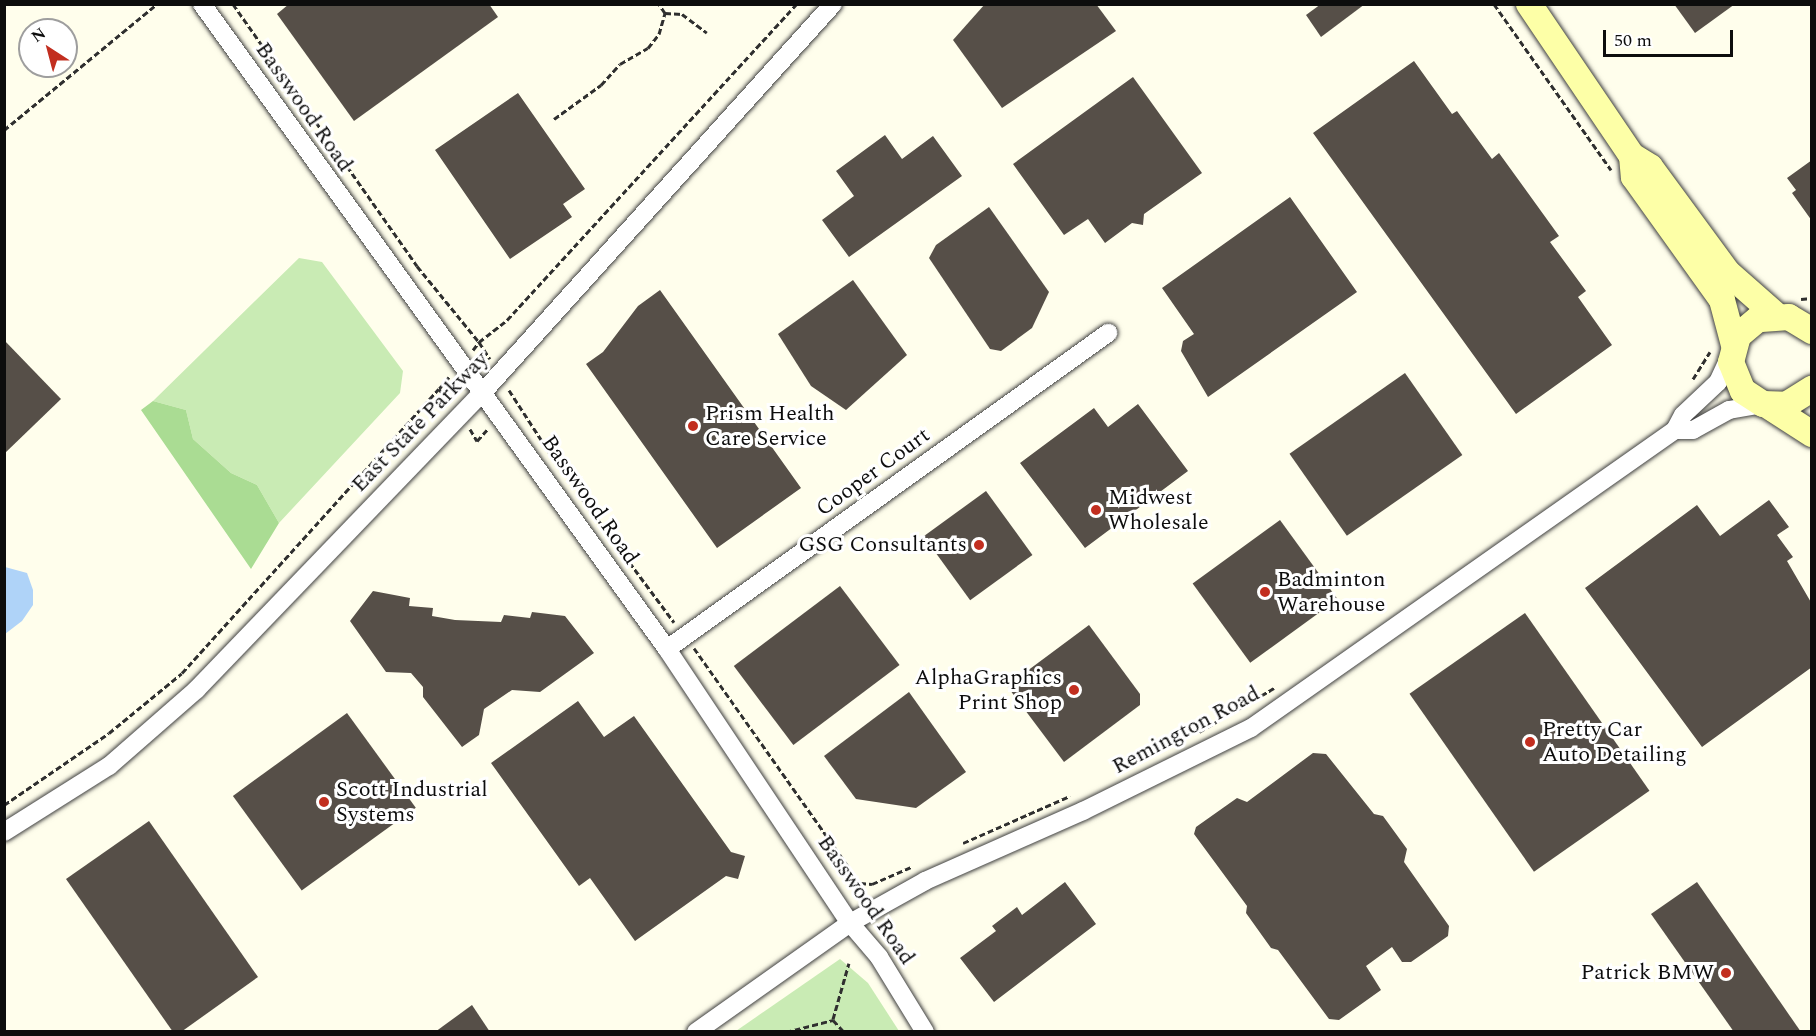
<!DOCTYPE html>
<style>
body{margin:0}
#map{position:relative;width:1816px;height:1036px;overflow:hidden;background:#fffeec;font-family:Spectral,serif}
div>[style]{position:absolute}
.green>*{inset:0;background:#c9ebb4}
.forest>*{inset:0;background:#aadc93}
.water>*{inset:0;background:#afd3f8}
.building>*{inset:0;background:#564f48;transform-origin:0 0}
.path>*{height:3px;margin-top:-1.5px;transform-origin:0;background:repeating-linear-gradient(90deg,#2f2f2f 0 6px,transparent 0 9px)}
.roads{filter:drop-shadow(0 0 2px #404040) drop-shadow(0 0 2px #404040)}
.street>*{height:18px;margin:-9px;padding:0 9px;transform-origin:9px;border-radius:9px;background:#fff}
.secondary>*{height:26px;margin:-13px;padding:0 13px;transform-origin:13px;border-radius:13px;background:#fdffa7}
.dots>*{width:16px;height:16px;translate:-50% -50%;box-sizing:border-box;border:3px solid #fff;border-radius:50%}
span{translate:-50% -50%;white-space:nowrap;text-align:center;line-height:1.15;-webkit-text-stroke:6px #fff;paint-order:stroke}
.street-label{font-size:22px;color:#0d0d0d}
.poi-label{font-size:22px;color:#0d0d0d}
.left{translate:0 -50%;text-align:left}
.right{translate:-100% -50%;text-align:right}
.frame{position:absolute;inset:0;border:6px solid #0d0d0d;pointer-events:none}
.north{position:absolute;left:18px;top:18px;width:60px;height:60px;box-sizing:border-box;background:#fff;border:2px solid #9e9e9e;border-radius:50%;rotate:324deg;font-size:16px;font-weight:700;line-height:24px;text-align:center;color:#0d0d0d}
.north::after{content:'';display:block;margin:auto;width:21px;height:27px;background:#c22e1f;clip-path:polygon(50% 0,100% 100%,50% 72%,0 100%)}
.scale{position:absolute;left:1603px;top:30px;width:130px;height:27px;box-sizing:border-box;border:3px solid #0d0d0d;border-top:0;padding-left:8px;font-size:18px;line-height:21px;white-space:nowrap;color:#0d0d0d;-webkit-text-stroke:4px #fff;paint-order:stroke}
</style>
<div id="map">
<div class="green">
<div style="clip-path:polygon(299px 258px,322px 262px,403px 371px,400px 393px,279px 523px,257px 485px,231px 473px,193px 439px,186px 410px,153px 401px)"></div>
<div style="clip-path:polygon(840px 959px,868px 983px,899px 1031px,736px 1031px)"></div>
</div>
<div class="forest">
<div style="clip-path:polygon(153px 401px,186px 410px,193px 439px,231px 473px,257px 485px,279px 523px,251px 569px,141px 410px)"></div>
</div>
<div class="water">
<div style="clip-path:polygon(5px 567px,27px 573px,33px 590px,33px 605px,22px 621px,5px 634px)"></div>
</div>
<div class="building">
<div style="clip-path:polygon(289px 4px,489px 4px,498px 17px,354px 121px,277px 14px)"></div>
<div style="clip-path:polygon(985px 4px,1096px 4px,1116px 31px,1002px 108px,953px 40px)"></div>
<div style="clip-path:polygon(1321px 4px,1365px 4px,1321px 37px,1306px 15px)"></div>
<div style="clip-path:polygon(1674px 4px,1735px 4px,1695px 33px)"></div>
<div style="clip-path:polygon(1414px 61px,1452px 114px,1457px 111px,1492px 159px,1499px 153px,1559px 236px,1550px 242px,1586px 291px,1578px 297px,1612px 345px,1516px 414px,1313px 133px)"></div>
<div style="clip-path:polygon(1133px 77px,1202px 173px,1144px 214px,1143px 225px,1132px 223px,1105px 243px,1088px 219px,1064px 235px,1013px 164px)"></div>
<div style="clip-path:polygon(518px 93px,585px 189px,563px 204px,572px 217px,510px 259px,435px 150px)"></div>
<div style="clip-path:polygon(885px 135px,902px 159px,933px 136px,962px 176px,849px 257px,822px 220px,854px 196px,836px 171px)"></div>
<div style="clip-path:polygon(1812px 160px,1812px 221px,1792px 193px,1796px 190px,1787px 178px)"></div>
<div style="clip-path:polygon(1290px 197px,1357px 292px,1208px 397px,1181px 351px,1183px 341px,1194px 334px,1162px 288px)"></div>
<div style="clip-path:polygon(989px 207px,1049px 292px,1032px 328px,1001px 351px,990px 349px,929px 258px,936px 245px)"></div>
<div style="clip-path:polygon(853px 280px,907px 355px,846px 410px,811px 386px,778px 334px)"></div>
<div style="clip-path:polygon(660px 290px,801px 488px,717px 548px,586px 364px,603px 352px,638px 306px)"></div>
<div style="clip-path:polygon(4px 340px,61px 399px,4px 454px)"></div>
<div style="left:1405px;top:373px;width:100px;height:141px;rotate:55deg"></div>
<div style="clip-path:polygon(1138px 404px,1188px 471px,1085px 548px,1020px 463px,1094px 408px,1108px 427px)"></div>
<div style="left:986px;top:491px;width:79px;height:77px;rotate:54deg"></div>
<div style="clip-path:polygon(1769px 500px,1789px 527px,1777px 535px,1793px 557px,1787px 561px,1812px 604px,1812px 667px,1702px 747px,1585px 588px,1697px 505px,1720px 536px)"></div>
<div style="left:1280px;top:520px;width:98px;height:108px;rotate:54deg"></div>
<div style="left:840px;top:586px;width:99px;height:133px;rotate:53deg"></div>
<div style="clip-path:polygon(373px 591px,410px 598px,409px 606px,433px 608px,432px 616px,455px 620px,501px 622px,504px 615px,530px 618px,532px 612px,565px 616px,594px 653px,540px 692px,512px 690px,484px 709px,479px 735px,462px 747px,423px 697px,423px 687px,411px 673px,386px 672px,350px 621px)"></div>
<div style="left:1525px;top:613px;width:217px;height:141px;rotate:55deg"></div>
<div style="clip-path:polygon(1089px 625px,1140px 694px,1140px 705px,1064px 762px,1007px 686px)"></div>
<div style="clip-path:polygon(909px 692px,966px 772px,916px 808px,856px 799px,824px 756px)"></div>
<div style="clip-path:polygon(578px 701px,604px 737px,634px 716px,731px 852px,745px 856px,738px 879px,726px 876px,635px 941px,590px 878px,579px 886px,491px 763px)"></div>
<div style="left:347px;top:713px;width:117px;height:141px;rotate:54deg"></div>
<div style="clip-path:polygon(1313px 753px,1326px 754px,1374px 814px,1383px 816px,1407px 849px,1404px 862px,1449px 926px,1448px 936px,1411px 962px,1402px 962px,1392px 947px,1366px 966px,1381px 990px,1339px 1020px,1329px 1019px,1278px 950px,1271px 948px,1246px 913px,1247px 906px,1194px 834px,1196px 827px,1237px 798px,1247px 802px)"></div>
<div style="clip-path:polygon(149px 821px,258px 977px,181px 1032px,173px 1032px,66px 879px)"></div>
<div style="clip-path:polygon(1065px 882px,1096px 924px,994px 1002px,960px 958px,996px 931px,992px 926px,1017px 907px,1022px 915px)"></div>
<div style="clip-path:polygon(1697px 882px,1801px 1032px,1734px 1032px,1651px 914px)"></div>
<div style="clip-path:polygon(472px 1005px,490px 1032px,435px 1032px)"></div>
</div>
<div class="path">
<div style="left:233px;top:4px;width:320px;rotate:54.9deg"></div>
<div style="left:417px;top:266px;width:98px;rotate:50.8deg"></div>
<div style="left:479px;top:342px;width:36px;rotate:-38deg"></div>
<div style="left:507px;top:320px;width:429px;rotate:-47.5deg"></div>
<div style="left:1494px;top:4px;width:203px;rotate:54.8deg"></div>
<div style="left:665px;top:13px;width:17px;rotate:3deg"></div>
<div style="left:682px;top:14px;width:31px;rotate:37deg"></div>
<div style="left:554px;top:119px;width:58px;rotate:-35.9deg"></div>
<div style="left:601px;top:85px;width:28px;rotate:-48deg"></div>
<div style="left:620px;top:64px;width:32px;rotate:-30deg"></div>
<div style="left:648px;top:48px;width:18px;rotate:-52deg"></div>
<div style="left:659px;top:34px;width:22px;rotate:-74deg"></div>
<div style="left:665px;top:13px;width:11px;rotate:-124deg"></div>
<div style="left:4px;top:130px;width:198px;rotate:-39.5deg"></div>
<div style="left:1801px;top:299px;width:11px;rotate:-5deg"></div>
<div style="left:473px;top:350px;width:10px;rotate:-53deg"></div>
<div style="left:479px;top:342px;width:20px;rotate:57deg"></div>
<div style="left:449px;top:377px;width:16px;rotate:130deg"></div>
<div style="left:439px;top:389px;width:17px;rotate:50deg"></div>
<div style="left:1693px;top:379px;width:32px;rotate:-58deg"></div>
<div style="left:509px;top:390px;width:77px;rotate:57.1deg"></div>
<div style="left:470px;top:429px;width:14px;rotate:60deg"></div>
<div style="left:477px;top:441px;width:15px;rotate:-48deg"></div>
<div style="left:581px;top:497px;width:156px;rotate:53.4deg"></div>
<div style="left:694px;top:648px;width:288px;rotate:54.8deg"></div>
<div style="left:860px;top:883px;width:12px;rotate:5deg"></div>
<div style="left:872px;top:884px;width:43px;rotate:-23.6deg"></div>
<div style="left:1199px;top:732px;width:87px;rotate:-30.4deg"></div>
<div style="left:4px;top:805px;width:127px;rotate:-34.4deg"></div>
<div style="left:109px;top:733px;width:94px;rotate:-39.4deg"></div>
<div style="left:182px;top:673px;width:383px;rotate:-47.9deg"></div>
<div style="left:963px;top:843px;width:117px;rotate:-23.7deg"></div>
<div style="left:833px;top:1019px;width:58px;rotate:-74.1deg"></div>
<div style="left:786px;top:1032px;width:49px;rotate:-14.3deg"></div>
<div style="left:833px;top:1020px;width:16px;rotate:47deg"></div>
</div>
<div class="roads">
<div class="street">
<div style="left:202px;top:4px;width:795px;rotate:54.21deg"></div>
<div style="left:667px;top:649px;width:329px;rotate:56.3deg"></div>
<div style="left:850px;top:923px;width:45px;rotate:49.5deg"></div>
<div style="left:879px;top:957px;width:88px;rotate:58.5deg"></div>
<div style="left:1675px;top:430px;width:18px"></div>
<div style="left:1693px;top:430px;width:41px;rotate:-29.1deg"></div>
<div style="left:1729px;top:410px;width:35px;rotate:-10deg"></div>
<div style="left:667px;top:649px;width:543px;rotate:-35.62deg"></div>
<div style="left:4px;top:832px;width:124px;rotate:-32.2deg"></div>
<div style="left:109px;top:766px;width:116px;rotate:-41.1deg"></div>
<div style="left:196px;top:690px;width:415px;rotate:-46.1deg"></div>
<div style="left:484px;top:391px;width:521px;rotate:-47.96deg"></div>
<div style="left:696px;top:1032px;width:189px;rotate:-35.3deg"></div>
<div style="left:850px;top:923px;width:86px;rotate:-29.2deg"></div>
<div style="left:925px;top:881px;width:173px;rotate:-23.9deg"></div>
<div style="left:1083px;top:811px;width:187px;rotate:-26.3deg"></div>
<div style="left:1251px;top:728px;width:518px;rotate:-35.1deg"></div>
<div style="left:1675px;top:430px;width:17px;rotate:-62deg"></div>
<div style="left:1683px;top:415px;width:48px;rotate:-43.3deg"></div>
<div style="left:1718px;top:382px;width:31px;rotate:-65deg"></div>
</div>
<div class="secondary">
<div style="left:1529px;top:4px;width:184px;rotate:55.9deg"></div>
<div style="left:1632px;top:156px;width:21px;rotate:31deg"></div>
<div style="left:1650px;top:167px;width:130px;rotate:53.7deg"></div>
<div style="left:1727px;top:272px;width:65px;rotate:41.3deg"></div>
<div style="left:1632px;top:156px;width:21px;rotate:85deg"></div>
<div style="left:1634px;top:177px;width:151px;rotate:54.4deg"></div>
<div style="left:1722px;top:300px;width:47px;rotate:75.1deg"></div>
<div style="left:1812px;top:331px;width:27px;rotate:-149deg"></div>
<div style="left:1789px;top:317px;width:31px;rotate:176deg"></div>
<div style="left:1758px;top:319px;width:26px;rotate:140deg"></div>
<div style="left:1738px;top:336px;width:27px;rotate:105deg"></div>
<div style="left:1731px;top:362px;width:31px;rotate:68deg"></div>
<div style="left:1743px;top:391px;width:24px;rotate:33deg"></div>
<div style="left:1763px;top:404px;width:23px;rotate:2deg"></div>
<div style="left:1786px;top:405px;width:31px;rotate:-32deg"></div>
<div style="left:1767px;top:405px;width:54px;rotate:32.8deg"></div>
</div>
</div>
<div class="dots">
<div style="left:693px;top:426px;background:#c22e1f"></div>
<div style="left:1096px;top:510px;background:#c22e1f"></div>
<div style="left:979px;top:545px;background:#c22e1f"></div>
<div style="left:1265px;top:592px;background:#c22e1f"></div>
<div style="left:1074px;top:690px;background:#c22e1f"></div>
<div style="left:1530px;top:742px;background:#c22e1f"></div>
<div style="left:324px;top:802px;background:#c22e1f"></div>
<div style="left:1726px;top:973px;background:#c22e1f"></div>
</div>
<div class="street-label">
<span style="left:304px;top:107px;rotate:55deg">Basswood Road</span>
<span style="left:420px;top:422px;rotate:-46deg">East State Parkway</span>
<span style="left:873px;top:472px;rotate:-36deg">Cooper Court</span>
<span style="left:590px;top:500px;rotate:55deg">Basswood Road</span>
<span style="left:1186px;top:730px;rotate:-28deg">Remington Road</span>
<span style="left:866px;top:900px;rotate:55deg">Basswood Road</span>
</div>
<div class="poi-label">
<span class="left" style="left:705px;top:426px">Prism Health<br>Care Service</span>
<span class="left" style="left:1108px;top:510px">Midwest<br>Wholesale</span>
<span class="right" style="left:967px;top:545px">GSG Consultants</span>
<span class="left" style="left:1277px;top:592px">Badminton<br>Warehouse</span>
<span class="right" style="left:1062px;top:690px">AlphaGraphics<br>Print Shop</span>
<span class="left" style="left:1542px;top:742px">Pretty Car<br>Auto Detailing</span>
<span class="left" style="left:336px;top:802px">Scott Industrial<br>Systems</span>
<span class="right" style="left:1714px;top:973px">Patrick BMW</span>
</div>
<div class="frame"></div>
<div class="north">N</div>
<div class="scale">50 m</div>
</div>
